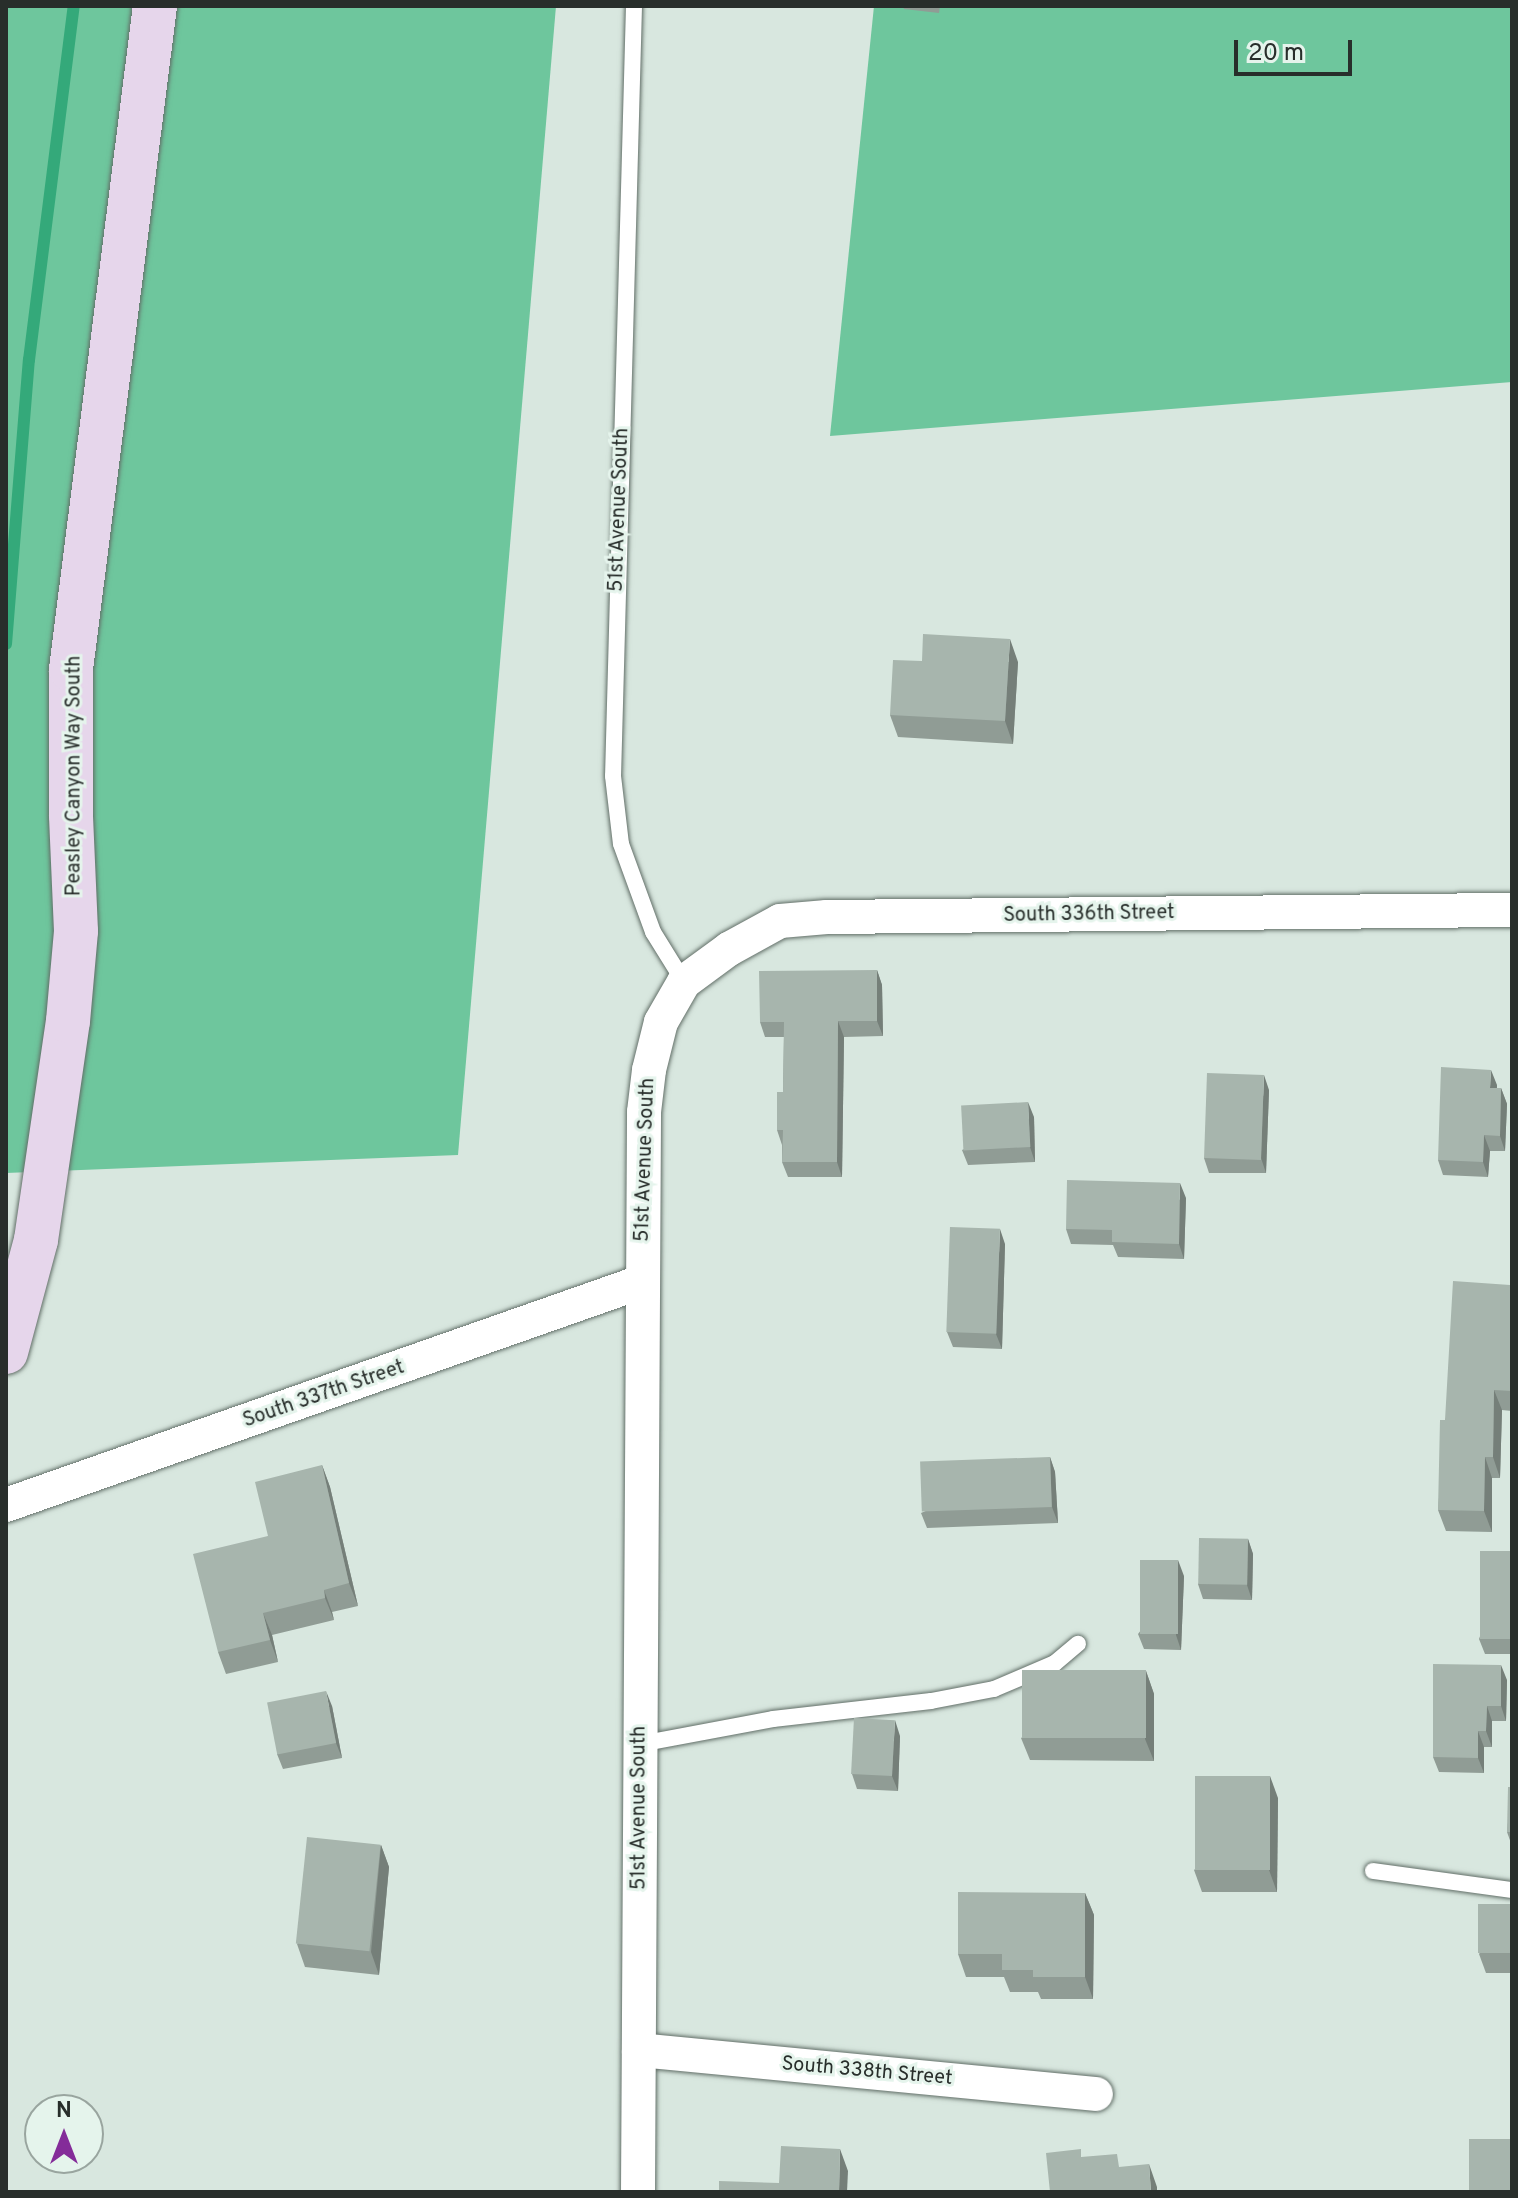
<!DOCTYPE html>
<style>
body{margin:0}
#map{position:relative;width:1518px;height:2198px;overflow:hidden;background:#d8e7df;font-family:Overpass,sans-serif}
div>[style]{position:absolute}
.green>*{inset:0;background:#6ec69d}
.stream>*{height:12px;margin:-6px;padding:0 6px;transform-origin:6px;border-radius:6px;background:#34a97a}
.roads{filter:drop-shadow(0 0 2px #626f68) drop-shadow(0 0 2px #626f68)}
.lane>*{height:16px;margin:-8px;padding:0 8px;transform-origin:8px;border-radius:8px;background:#fff}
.street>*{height:34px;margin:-17px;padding:0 17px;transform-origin:17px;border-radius:17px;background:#fff}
.secondary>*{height:44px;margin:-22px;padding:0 22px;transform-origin:22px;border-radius:22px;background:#e6d6eb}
.wall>*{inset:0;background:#909c95}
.shaded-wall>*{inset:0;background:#757f79}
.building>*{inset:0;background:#a7b5ad;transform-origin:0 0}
span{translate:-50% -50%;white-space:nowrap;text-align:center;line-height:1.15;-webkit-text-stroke:6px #e5f4ec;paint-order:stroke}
.street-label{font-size:20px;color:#282e2b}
.frame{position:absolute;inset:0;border:8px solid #282e2b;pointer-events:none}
.north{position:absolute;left:24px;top:2094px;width:80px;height:80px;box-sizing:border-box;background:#e5f4ec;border:2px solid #99a59f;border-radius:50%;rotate:0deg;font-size:22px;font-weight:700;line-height:32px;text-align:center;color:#282e2b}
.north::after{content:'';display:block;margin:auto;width:28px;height:36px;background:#842c99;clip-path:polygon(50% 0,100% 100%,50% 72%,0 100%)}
.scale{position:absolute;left:1234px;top:40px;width:118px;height:36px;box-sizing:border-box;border:4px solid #282e2b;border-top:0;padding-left:10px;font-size:24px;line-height:28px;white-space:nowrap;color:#282e2b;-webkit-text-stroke:6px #e5f4ec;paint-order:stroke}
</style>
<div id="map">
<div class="green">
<div style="clip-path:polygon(6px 6px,556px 6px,458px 1155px,6px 1173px)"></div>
<div style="clip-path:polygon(874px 6px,1512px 6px,1512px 382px,830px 436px)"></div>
</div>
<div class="stream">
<div style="left:6px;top:644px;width:285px;rotate:-85.4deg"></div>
<div style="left:29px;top:360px;width:357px;rotate:-82.8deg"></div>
</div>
<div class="roads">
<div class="lane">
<div style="left:634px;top:6px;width:770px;rotate:91.56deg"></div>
<div style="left:613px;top:776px;width:68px;rotate:83.3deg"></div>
<div style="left:621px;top:844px;width:94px;rotate:70deg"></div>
<div style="left:653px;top:932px;width:59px;rotate:58.2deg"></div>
<div style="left:640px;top:1744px;width:135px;rotate:-10.6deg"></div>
<div style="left:773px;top:1719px;width:159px;rotate:-6.5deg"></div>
<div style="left:931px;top:1701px;width:64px;rotate:-10.8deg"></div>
<div style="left:994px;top:1689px;width:66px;rotate:-23.1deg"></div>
<div style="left:1055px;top:1663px;width:30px;rotate:-40deg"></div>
<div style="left:1373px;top:1871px;width:140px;rotate:7.8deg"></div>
</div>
<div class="street">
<div style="left:6px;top:1505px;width:673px;rotate:-19.35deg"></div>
<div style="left:639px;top:2050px;width:459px;rotate:5.5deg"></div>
<div style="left:638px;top:2192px;width:1080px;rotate:-89.68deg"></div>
<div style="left:644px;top:1112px;width:42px;rotate:-83.2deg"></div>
<div style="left:649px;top:1070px;width:49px;rotate:-76deg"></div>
<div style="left:661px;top:1022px;width:46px;rotate:-60.1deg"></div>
<div style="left:684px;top:982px;width:56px;rotate:-36.3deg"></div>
<div style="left:729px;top:949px;width:58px;rotate:-28.8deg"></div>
<div style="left:780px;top:921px;width:47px;rotate:-4.9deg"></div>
<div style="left:827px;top:917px;width:685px;rotate:-0.59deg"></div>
</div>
<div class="secondary">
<div style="left:6px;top:1352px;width:116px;rotate:-75deg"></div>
<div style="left:36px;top:1240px;width:221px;rotate:-81.7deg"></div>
<div style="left:68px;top:1021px;width:90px;rotate:-84.9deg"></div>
<div style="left:76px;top:931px;width:116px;rotate:-92.5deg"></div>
<div style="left:71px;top:815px;width:146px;rotate:-90deg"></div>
<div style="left:71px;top:669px;width:668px;rotate:-82.78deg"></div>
</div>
</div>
<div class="wall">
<div style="clip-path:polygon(903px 6px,940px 6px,939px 13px,904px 9px)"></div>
<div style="clip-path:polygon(922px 661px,1018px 662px,1013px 744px,898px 737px,890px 715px)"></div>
<div style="clip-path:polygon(877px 970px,882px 985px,883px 1036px,844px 1037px,842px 1177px,788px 1177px,782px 1162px,782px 1145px,777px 1130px,783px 1092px,784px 1037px,765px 1037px,760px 1022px)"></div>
<div style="clip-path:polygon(1497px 1085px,1497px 1088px,1501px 1088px,1507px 1104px,1505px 1151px,1490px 1151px,1488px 1177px,1443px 1175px,1438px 1160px)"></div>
<div style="clip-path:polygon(1269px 1090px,1266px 1173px,1209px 1173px,1204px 1158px)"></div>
<div style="clip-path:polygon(1034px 1117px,1035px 1162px,968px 1165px,962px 1150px)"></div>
<div style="clip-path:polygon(1186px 1198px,1184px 1259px,1118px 1257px,1113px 1245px,1071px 1244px,1066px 1229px)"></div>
<div style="clip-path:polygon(1005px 1244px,1002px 1349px,953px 1347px,947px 1332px)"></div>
<div style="clip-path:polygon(1512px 1260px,1512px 1411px,1502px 1410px,1500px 1478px,1492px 1478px,1492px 1532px,1446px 1531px,1438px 1510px,1445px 1420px,1510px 1285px)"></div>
<div style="clip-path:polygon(1050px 1457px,1055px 1472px,1058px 1523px,927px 1528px,921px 1513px)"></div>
<div style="clip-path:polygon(322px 1465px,330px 1487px,358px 1606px,332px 1612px,334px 1620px,272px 1635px,278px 1662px,226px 1674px,218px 1652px,268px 1536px)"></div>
<div style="clip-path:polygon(1248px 1539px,1253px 1554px,1252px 1600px,1203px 1599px,1198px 1584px)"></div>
<div style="clip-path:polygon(1512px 1551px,1512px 1654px,1485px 1654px,1479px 1639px)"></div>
<div style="clip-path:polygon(1184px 1576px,1181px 1650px,1144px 1649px,1138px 1634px)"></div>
<div style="clip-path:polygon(1146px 1671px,1154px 1694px,1154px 1761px,1030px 1760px,1021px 1738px)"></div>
<div style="clip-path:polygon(1507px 1680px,1506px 1721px,1492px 1721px,1492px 1747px,1484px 1747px,1484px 1773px,1439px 1772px,1433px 1757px)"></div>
<div style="clip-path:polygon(332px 1706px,342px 1758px,283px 1769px,277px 1754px)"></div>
<div style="clip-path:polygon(900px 1736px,898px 1791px,857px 1789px,852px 1774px)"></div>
<div style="clip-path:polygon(1512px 1787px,1512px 1846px,1507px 1832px)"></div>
<div style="clip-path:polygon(1278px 1798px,1277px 1892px,1202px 1892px,1194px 1870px)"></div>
<div style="clip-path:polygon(381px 1845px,389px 1867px,379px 1975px,305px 1967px,297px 1944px)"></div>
<div style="clip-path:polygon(1085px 1893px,1094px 1915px,1093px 1999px,1041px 1999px,1038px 1992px,1010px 1992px,1004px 1977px,966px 1977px,958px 1954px)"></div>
<div style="clip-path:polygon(1512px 1904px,1512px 1973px,1486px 1973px,1479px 1954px)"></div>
</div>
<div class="shaded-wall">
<div style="clip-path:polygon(1010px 639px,1018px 662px,1013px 744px,1005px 721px)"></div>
<div style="clip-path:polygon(877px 970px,882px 985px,883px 1036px,877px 1021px)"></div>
<div style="clip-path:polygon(838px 1021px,844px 1037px,842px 1177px,837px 1162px)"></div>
<div style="clip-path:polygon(1491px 1070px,1497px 1085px,1496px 1103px,1490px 1088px)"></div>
<div style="clip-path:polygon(1264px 1075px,1269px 1090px,1266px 1173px,1261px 1158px)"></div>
<div style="clip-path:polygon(1501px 1088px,1507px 1104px,1505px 1151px,1500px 1136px)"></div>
<div style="clip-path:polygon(1028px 1102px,1034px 1117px,1035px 1162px,1030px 1147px)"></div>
<div style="clip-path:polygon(1484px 1135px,1490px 1151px,1488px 1177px,1483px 1162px)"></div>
<div style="clip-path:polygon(1180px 1183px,1186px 1198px,1184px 1259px,1179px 1244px)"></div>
<div style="clip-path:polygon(1000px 1229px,1005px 1244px,1002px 1349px,996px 1334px)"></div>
<div style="clip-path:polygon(1494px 1390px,1502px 1410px,1500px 1478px,1493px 1457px)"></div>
<div style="clip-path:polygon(1050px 1457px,1055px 1472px,1058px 1523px,1052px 1507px)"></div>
<div style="clip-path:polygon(1485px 1457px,1492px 1478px,1492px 1532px,1484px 1511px)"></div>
<div style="clip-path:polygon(322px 1465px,330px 1487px,358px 1606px,349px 1583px)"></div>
<div style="clip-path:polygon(1248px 1539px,1253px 1554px,1252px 1600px,1247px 1585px)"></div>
<div style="clip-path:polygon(1178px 1560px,1184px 1576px,1181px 1650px,1176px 1635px)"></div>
<div style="clip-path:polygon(324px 1590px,332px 1612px,334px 1620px,325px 1598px)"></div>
<div style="clip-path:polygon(263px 1613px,272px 1635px,278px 1662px,270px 1640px)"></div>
<div style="clip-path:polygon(1501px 1665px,1507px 1680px,1506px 1721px,1501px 1706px)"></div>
<div style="clip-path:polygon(1146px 1671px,1154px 1694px,1154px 1761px,1145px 1739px)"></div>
<div style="clip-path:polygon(326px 1691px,332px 1706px,342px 1758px,336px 1743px)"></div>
<div style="clip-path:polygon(1487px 1706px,1492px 1721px,1492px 1747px,1486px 1731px)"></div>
<div style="clip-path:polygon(895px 1720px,900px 1736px,898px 1791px,892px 1776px)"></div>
<div style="clip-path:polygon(1478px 1731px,1484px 1747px,1484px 1773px,1478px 1758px)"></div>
<div style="clip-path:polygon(1270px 1776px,1278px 1798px,1277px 1892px,1269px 1870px)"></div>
<div style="clip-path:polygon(381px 1845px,389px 1867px,379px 1975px,371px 1952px)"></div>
<div style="clip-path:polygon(1085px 1893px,1094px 1915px,1093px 1999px,1085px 1977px)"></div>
<div style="clip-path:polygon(840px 2149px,848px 2171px,847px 2192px,839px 2192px)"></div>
<div style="clip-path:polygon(1149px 2164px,1157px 2187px,1157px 2192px,1151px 2192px)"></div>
</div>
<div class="building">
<div style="clip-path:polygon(923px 634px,1010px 639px,1005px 721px,890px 715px,893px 660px,922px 661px)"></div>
<div style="clip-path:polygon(877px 970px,877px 1021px,838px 1021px,837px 1162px,782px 1162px,783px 1130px,777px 1130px,777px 1092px,783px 1092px,784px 1022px,760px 1022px,759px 971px)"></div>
<div style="clip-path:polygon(1441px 1067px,1491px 1070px,1490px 1088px,1501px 1088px,1500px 1136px,1484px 1135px,1483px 1162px,1438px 1160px)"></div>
<div style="left:1207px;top:1073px;width:57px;height:85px;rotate:2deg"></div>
<div style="left:1028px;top:1102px;width:45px;height:67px;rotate:87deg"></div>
<div style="clip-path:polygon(1067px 1180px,1180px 1183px,1179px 1244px,1112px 1242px,1112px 1230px,1066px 1229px)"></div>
<div style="left:950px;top:1227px;width:50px;height:105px;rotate:2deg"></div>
<div style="clip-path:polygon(1512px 1260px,1512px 1391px,1494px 1390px,1493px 1457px,1485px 1457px,1484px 1511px,1438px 1510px,1440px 1420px,1445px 1420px,1453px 1281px,1510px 1285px)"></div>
<div style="left:1050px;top:1457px;width:50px;height:130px;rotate:88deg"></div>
<div style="clip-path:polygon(322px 1465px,349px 1583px,324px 1590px,325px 1598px,263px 1613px,270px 1640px,218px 1652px,193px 1554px,268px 1536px,255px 1482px)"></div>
<div style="left:1199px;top:1538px;width:49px;height:46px;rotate:1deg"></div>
<div style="left:1480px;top:1551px;width:32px;height:88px"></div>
<div style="left:1140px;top:1560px;width:38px;height:74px"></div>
<div style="clip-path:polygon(1433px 1664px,1501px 1665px,1501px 1706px,1487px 1706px,1486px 1731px,1478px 1731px,1478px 1758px,1433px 1757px)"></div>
<div style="left:1022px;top:1670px;width:124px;height:68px"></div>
<div style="left:326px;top:1691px;width:53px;height:60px;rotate:79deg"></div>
<div style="left:854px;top:1718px;width:41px;height:56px;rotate:3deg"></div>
<div style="left:1195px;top:1776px;width:75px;height:94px"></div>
<div style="clip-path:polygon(1508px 1787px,1512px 1787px,1512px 1832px,1507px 1832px)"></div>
<div style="left:307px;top:1837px;width:74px;height:107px;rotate:6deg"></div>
<div style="clip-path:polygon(958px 1892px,1085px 1893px,1085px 1977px,1033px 1977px,1033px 1970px,1002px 1970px,1002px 1954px,958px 1954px)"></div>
<div style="left:1512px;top:1904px;width:49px;height:34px;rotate:90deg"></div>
<div style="left:1512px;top:2139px;width:53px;height:43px;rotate:90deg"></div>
<div style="clip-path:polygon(781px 2146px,840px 2149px,839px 2192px,719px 2192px,719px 2181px,779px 2183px)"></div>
<div style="clip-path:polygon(1081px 2149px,1081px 2157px,1117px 2154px,1119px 2167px,1149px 2164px,1151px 2192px,1050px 2192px,1046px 2153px)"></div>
</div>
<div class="street-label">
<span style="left:620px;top:510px;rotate:-88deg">51st Avenue South</span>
<span style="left:75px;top:776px;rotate:-90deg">Peasley Canyon Way South</span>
<span style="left:1089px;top:915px;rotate:-1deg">South 336th Street</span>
<span style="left:646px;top:1160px;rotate:-88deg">51st Avenue South</span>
<span style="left:324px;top:1395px;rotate:-19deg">South 337th Street</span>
<span style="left:640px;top:1808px;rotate:-90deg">51st Avenue South</span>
<span style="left:867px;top:2072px;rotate:5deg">South 338th Street</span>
</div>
<div class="frame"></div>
<div class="north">N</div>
<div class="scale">20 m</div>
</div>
